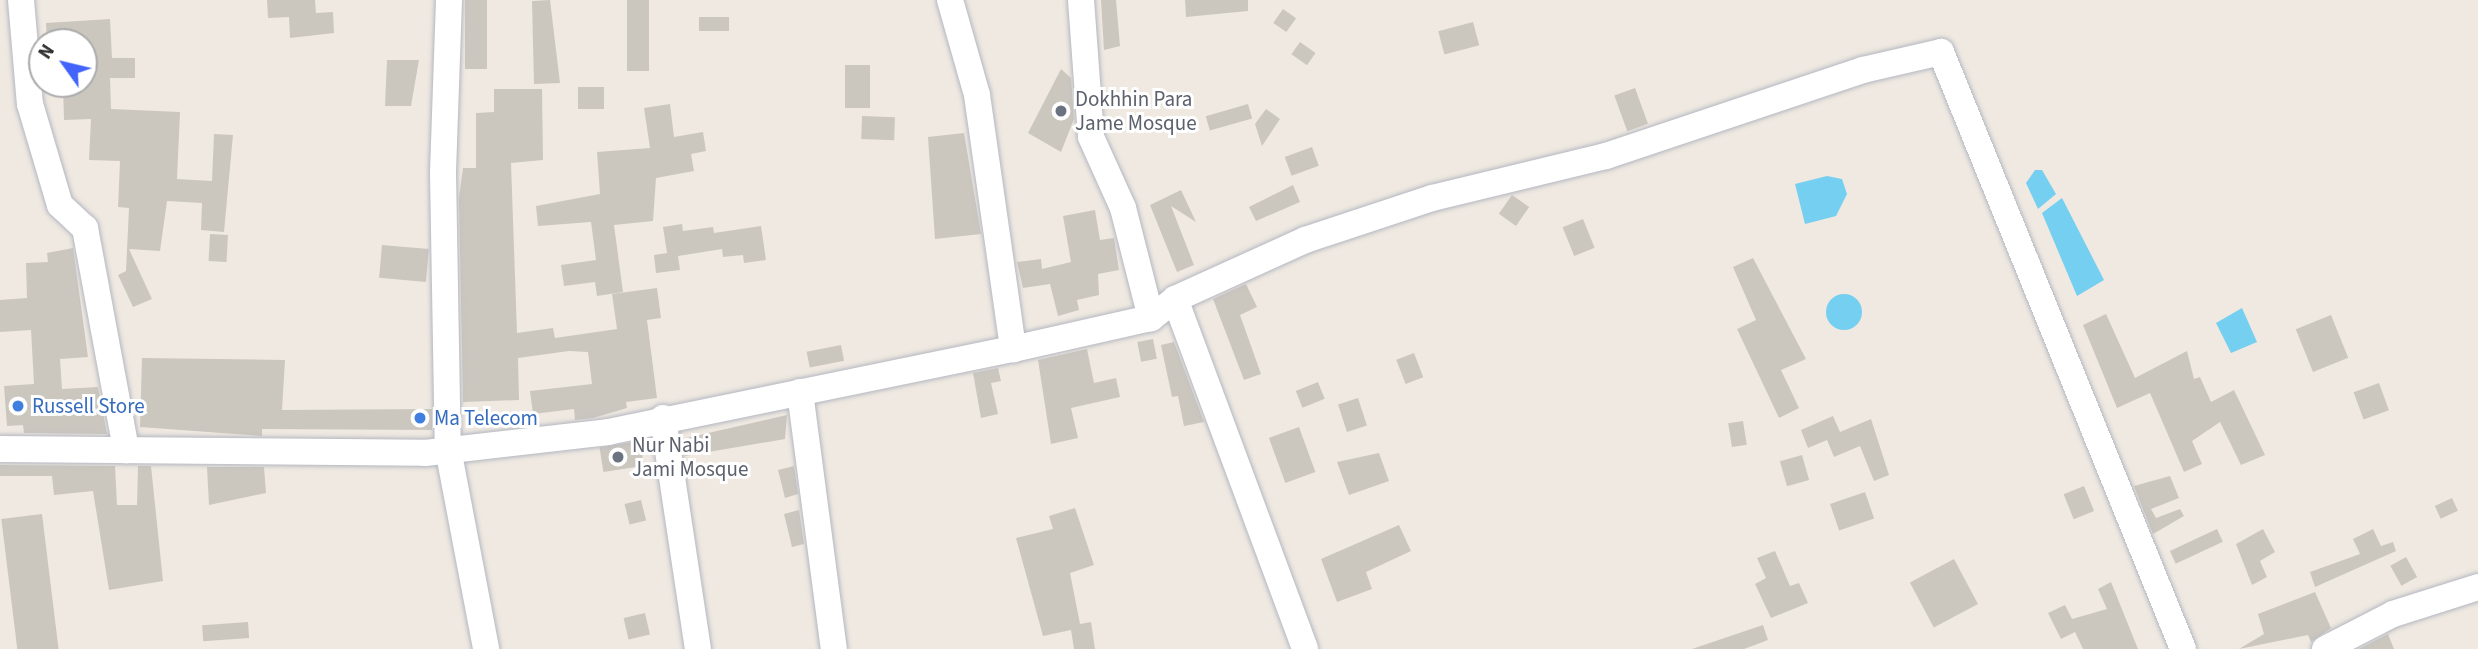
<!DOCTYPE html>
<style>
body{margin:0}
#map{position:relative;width:2478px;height:649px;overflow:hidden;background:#efe9e1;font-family:"Source Sans 3",sans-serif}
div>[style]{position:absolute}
.water>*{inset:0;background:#75cff0}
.round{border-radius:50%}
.building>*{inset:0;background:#cbc7bf;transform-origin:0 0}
.roads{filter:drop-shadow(0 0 2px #b4b7c1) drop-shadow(0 0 2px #b4b7c1)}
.minor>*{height:26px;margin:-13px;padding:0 13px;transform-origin:13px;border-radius:13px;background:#fff}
.dots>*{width:19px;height:19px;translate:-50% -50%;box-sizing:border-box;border:4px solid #fff;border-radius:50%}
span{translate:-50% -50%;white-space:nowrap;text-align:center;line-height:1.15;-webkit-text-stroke:6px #fff;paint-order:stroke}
.worship-label{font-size:21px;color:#5b616d}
.left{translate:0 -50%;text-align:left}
.shop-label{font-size:21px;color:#366cbe}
.north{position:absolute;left:28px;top:28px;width:70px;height:70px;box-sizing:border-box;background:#fff;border:2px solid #ababab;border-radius:50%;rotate:304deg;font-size:19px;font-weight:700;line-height:28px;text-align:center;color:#2e2e2e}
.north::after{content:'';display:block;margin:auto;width:24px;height:32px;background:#4264fb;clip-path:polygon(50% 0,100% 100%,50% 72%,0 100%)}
</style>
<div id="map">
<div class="water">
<div style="clip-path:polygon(2035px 170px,2042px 170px,2056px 194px,2038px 209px,2026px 183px)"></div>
<div style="clip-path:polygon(1827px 176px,1842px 179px,1847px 194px,1836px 216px,1805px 224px,1795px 184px)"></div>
<div style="clip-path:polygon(2062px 198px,2104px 280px,2077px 296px,2042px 213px)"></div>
<div class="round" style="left:1826px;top:294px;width:36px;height:36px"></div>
<div style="clip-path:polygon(2242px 308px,2257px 342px,2231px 353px,2216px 323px)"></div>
</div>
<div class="building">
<div style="clip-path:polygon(267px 0,315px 0,316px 13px,333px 12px,334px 33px,290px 38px,289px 17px,268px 18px)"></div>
<div style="left:465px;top:0;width:22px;height:69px"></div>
<div style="clip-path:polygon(550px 0,560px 83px,534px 84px,532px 1px)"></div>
<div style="left:627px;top:0;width:22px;height:71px"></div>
<div style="clip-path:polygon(1101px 0,1116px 0,1120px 46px,1104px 50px)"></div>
<div style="clip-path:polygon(1185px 0,1248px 0,1248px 11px,1186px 17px)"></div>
<div style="left:1283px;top:9px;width:16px;height:17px;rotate:35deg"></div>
<div style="left:729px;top:17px;width:14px;height:30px;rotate:90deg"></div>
<div style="clip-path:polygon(110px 19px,112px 58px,135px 58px,135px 78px,110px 78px,111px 109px,180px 112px,177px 179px,212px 181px,214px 134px,233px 135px,224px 232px,201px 230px,202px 203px,167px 201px,160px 251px,129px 249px,152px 299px,133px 307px,118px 275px,126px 271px,129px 208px,118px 207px,120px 161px,89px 160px,91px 119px,64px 120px,63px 84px,84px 84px,84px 42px,47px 42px,46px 23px)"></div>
<div style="left:1473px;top:22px;width:24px;height:36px;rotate:75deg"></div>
<div style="left:1300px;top:42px;width:19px;height:15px;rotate:35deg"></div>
<div style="clip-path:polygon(387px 60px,419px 60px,411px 106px,385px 106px)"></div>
<div style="left:845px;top:65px;width:25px;height:43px"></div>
<div style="clip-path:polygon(1061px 69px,1071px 78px,1074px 119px,1061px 152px,1028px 133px)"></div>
<div style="left:578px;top:87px;width:26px;height:22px"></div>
<div style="left:1635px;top:88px;width:38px;height:22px;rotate:70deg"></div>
<div style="clip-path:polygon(494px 89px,542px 89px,543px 160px,511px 163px,517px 333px,553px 328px,555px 338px,617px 329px,612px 294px,657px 288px,661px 318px,647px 320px,657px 398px,626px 402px,627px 408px,593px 418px,575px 420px,574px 409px,533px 414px,530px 391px,592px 384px,588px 352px,569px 351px,518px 358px,519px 400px,463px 402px,459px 198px,463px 168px,476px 168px,476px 113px,494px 112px)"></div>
<div style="clip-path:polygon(670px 104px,674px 137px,703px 132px,706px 151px,691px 154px,694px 171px,656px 178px,653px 221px,614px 225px,623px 292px,597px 296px,595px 282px,564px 286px,561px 265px,596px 260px,591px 222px,538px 226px,536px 206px,600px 194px,597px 152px,650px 148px,644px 108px)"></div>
<div style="left:1248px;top:104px;width:15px;height:44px;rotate:74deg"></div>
<div style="clip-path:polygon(1266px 109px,1280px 119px,1262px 146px,1255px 124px)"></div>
<div style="left:862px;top:116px;width:33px;height:23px;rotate:2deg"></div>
<div style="clip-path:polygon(964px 133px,981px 234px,935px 239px,928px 137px)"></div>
<div style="left:1312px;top:147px;width:20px;height:29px;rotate:70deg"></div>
<div style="clip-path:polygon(1293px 185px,1300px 202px,1256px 221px,1249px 207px)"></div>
<div style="clip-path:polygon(1181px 190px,1196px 222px,1171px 206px,1194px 265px,1177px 272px,1150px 205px)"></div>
<div style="left:1512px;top:195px;width:21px;height:23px;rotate:35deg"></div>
<div style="clip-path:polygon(1095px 210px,1100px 240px,1114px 238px,1119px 270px,1098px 274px,1099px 295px,1077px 300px,1079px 310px,1058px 316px,1050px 284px,1023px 288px,1017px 262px,1041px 259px,1042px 269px,1071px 262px,1063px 216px)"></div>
<div style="left:1583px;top:219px;width:31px;height:22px;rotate:68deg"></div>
<div style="clip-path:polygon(682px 224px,683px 231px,713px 227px,714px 233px,761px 226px,766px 260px,744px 263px,743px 255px,723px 257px,722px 249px,678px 256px,680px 270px,656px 273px,654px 255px,667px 253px,663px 227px)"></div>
<div style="left:210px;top:234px;width:18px;height:27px;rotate:3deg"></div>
<div style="left:382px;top:245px;width:47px;height:33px;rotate:5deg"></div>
<div style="clip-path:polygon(73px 248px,88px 357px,60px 359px,62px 389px,98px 387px,107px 434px,24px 433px,23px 425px,7px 426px,4px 386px,34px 384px,31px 330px,0 332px,0 300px,27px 298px,26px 263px,48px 262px,47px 253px)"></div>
<div style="clip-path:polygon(1753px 258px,1806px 359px,1781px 370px,1799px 408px,1779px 418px,1737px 329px,1756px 320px,1733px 267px)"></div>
<div style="clip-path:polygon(1246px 284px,1257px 307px,1240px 315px,1261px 374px,1244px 380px,1213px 299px)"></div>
<div style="clip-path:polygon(2106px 314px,2135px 378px,2187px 351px,2194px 379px,2200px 377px,2211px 402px,2234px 390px,2265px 455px,2241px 465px,2220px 422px,2192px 441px,2202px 464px,2184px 472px,2150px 393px,2117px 408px,2083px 325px)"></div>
<div style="left:2331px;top:315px;width:46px;height:38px;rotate:68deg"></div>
<div style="left:1153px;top:339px;width:20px;height:16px;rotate:79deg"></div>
<div style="clip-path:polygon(1174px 342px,1204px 422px,1184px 426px,1178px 396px,1172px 397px,1161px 345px)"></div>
<div style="left:841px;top:345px;width:16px;height:35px;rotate:79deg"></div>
<div style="clip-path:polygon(1087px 349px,1094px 383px,1116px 378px,1120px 397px,1071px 408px,1078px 438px,1051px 444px,1038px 360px)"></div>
<div style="left:1414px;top:353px;width:26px;height:19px;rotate:69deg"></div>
<div style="clip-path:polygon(142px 358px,285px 360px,282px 410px,432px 409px,432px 430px,262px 429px,262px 436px,140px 427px)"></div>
<div style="clip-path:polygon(998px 368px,1001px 381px,991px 383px,998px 414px,981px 418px,973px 373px)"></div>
<div style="left:1318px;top:382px;width:18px;height:24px;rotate:68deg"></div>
<div style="left:2379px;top:383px;width:29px;height:27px;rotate:70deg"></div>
<div style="left:1358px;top:398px;width:29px;height:21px;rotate:72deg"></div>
<div style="clip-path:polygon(787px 415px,785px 439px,685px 456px,682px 439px)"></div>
<div style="clip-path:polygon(1833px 416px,1840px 432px,1871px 419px,1889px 475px,1874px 481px,1860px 446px,1834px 457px,1827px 440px,1808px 448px,1801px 430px)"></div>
<div style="left:1743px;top:421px;width:24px;height:15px;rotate:81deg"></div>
<div style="left:1299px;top:427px;width:48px;height:32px;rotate:70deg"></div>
<div style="left:640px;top:441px;width:25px;height:41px;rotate:81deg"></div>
<div style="clip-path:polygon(1379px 453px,1389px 481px,1349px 495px,1337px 462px)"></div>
<div style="left:1802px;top:455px;width:26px;height:23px;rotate:74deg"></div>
<div style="clip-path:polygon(0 465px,115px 466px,117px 505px,137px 505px,138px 466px,151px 466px,163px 581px,109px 590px,93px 491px,54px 495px,52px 476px,0 476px)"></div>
<div style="clip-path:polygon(794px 466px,798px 494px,785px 498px,778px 470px)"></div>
<div style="clip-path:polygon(207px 467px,264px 467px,266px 493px,209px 505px)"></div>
<div style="clip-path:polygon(2170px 476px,2179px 498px,2151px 509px,2156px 518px,2180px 509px,2184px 516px,2153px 534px,2134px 486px)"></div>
<div style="left:2084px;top:486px;width:27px;height:22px;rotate:68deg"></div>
<div style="left:1865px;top:492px;width:28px;height:37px;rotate:71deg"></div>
<div style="left:2452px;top:498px;width:14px;height:19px;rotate:65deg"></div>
<div style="left:641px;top:500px;width:21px;height:17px;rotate:76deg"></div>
<div style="clip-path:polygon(1075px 508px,1094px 565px,1070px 573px,1080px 624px,1091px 622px,1095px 649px,1074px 649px,1071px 630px,1043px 636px,1016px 538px,1053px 529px,1049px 516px)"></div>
<div style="clip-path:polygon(799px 510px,804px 544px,792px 547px,784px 514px)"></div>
<div style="left:42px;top:514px;width:136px;height:41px;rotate:83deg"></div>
<div style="clip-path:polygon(1399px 525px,1411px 551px,1366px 572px,1372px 589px,1337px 602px,1321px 559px)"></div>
<div style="left:2217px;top:529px;width:14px;height:52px;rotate:65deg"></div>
<div style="clip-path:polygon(2263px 529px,2275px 552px,2260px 561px,2267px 577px,2252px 585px,2236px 544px)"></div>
<div style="clip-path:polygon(2373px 529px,2381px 546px,2393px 542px,2396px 551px,2315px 587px,2310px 572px,2360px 554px,2353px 539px)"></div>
<div style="clip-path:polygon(1775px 551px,1790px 586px,1799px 583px,1808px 603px,1771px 618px,1755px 584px,1766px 578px,1757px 558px)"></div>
<div style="left:2406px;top:557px;width:23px;height:18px;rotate:61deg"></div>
<div style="left:1954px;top:559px;width:51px;height:50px;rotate:62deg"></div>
<div style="clip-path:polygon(2111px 582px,2138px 649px,2083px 649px,2075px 632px,2061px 639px,2048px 613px,2065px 605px,2072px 619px,2107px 609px,2098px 589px)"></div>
<div style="clip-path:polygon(2315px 592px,2331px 628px,2311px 642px,2308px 635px,2239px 649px,2264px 634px,2258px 614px)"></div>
<div style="left:645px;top:613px;width:22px;height:22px;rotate:77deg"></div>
<div style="left:248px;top:622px;width:16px;height:46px;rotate:86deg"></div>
<div style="clip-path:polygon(1763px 625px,1768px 640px,1744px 649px,1692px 649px)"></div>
<div style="clip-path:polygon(2388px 634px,2394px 649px,2359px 649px)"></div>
</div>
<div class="roads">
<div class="minor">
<div style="left:21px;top:0;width:104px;rotate:85.1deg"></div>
<div style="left:30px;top:104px;width:105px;rotate:73.5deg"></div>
<div style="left:60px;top:205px;width:34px;rotate:43deg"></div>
<div style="left:85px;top:228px;width:226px;rotate:79.5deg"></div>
<div style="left:449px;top:0;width:173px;rotate:92deg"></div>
<div style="left:443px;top:173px;width:276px;rotate:89deg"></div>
<div style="left:448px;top:449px;width:204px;rotate:79.2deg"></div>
<div style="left:950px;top:0;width:99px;rotate:74.1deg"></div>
<div style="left:977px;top:95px;width:257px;rotate:81.9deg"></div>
<div style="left:1081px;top:0;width:137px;rotate:85.8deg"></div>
<div style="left:1091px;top:137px;width:78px;rotate:65.7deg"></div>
<div style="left:1123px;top:208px;width:114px;rotate:75.7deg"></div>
<div style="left:1175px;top:299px;width:373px;rotate:69.6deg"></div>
<div style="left:800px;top:392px;width:259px;rotate:82.5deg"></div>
<div style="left:663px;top:418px;width:234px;rotate:81.4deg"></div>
<div style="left:0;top:449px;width:425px;rotate:0.5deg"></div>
<div style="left:425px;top:453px;width:184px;rotate:-6.5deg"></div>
<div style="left:608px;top:432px;width:413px;rotate:-11.6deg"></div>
<div style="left:1013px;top:349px;width:141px;rotate:-12.7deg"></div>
<div style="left:1151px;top:318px;width:31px;rotate:-38deg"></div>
<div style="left:1175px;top:299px;width:143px;rotate:-24.4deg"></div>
<div style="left:1305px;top:240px;width:134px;rotate:-18.3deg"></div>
<div style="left:1432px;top:198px;width:179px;rotate:-13.6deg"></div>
<div style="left:1606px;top:156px;width:271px;rotate:-18.5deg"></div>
<div style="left:1863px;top:70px;width:80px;rotate:-13deg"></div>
<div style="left:1941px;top:52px;width:644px;rotate:67.93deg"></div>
<div style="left:2325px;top:649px;width:76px;rotate:-27.2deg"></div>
<div style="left:2393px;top:614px;width:89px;rotate:-17.6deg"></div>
</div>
</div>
<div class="dots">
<div style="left:1061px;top:111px;background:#6b7280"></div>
<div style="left:18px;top:406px;background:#3f7fe0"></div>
<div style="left:420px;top:418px;background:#3f7fe0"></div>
<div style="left:618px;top:457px;background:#6b7280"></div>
</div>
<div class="worship-label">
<span class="left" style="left:1075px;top:111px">Dokhhin Para<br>Jame Mosque</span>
<span class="left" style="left:632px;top:457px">Nur Nabi<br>Jami Mosque</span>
</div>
<div class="shop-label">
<span class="left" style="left:32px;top:406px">Russell Store</span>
<span class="left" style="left:434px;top:418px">Ma Telecom</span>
</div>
<div class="north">N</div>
</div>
